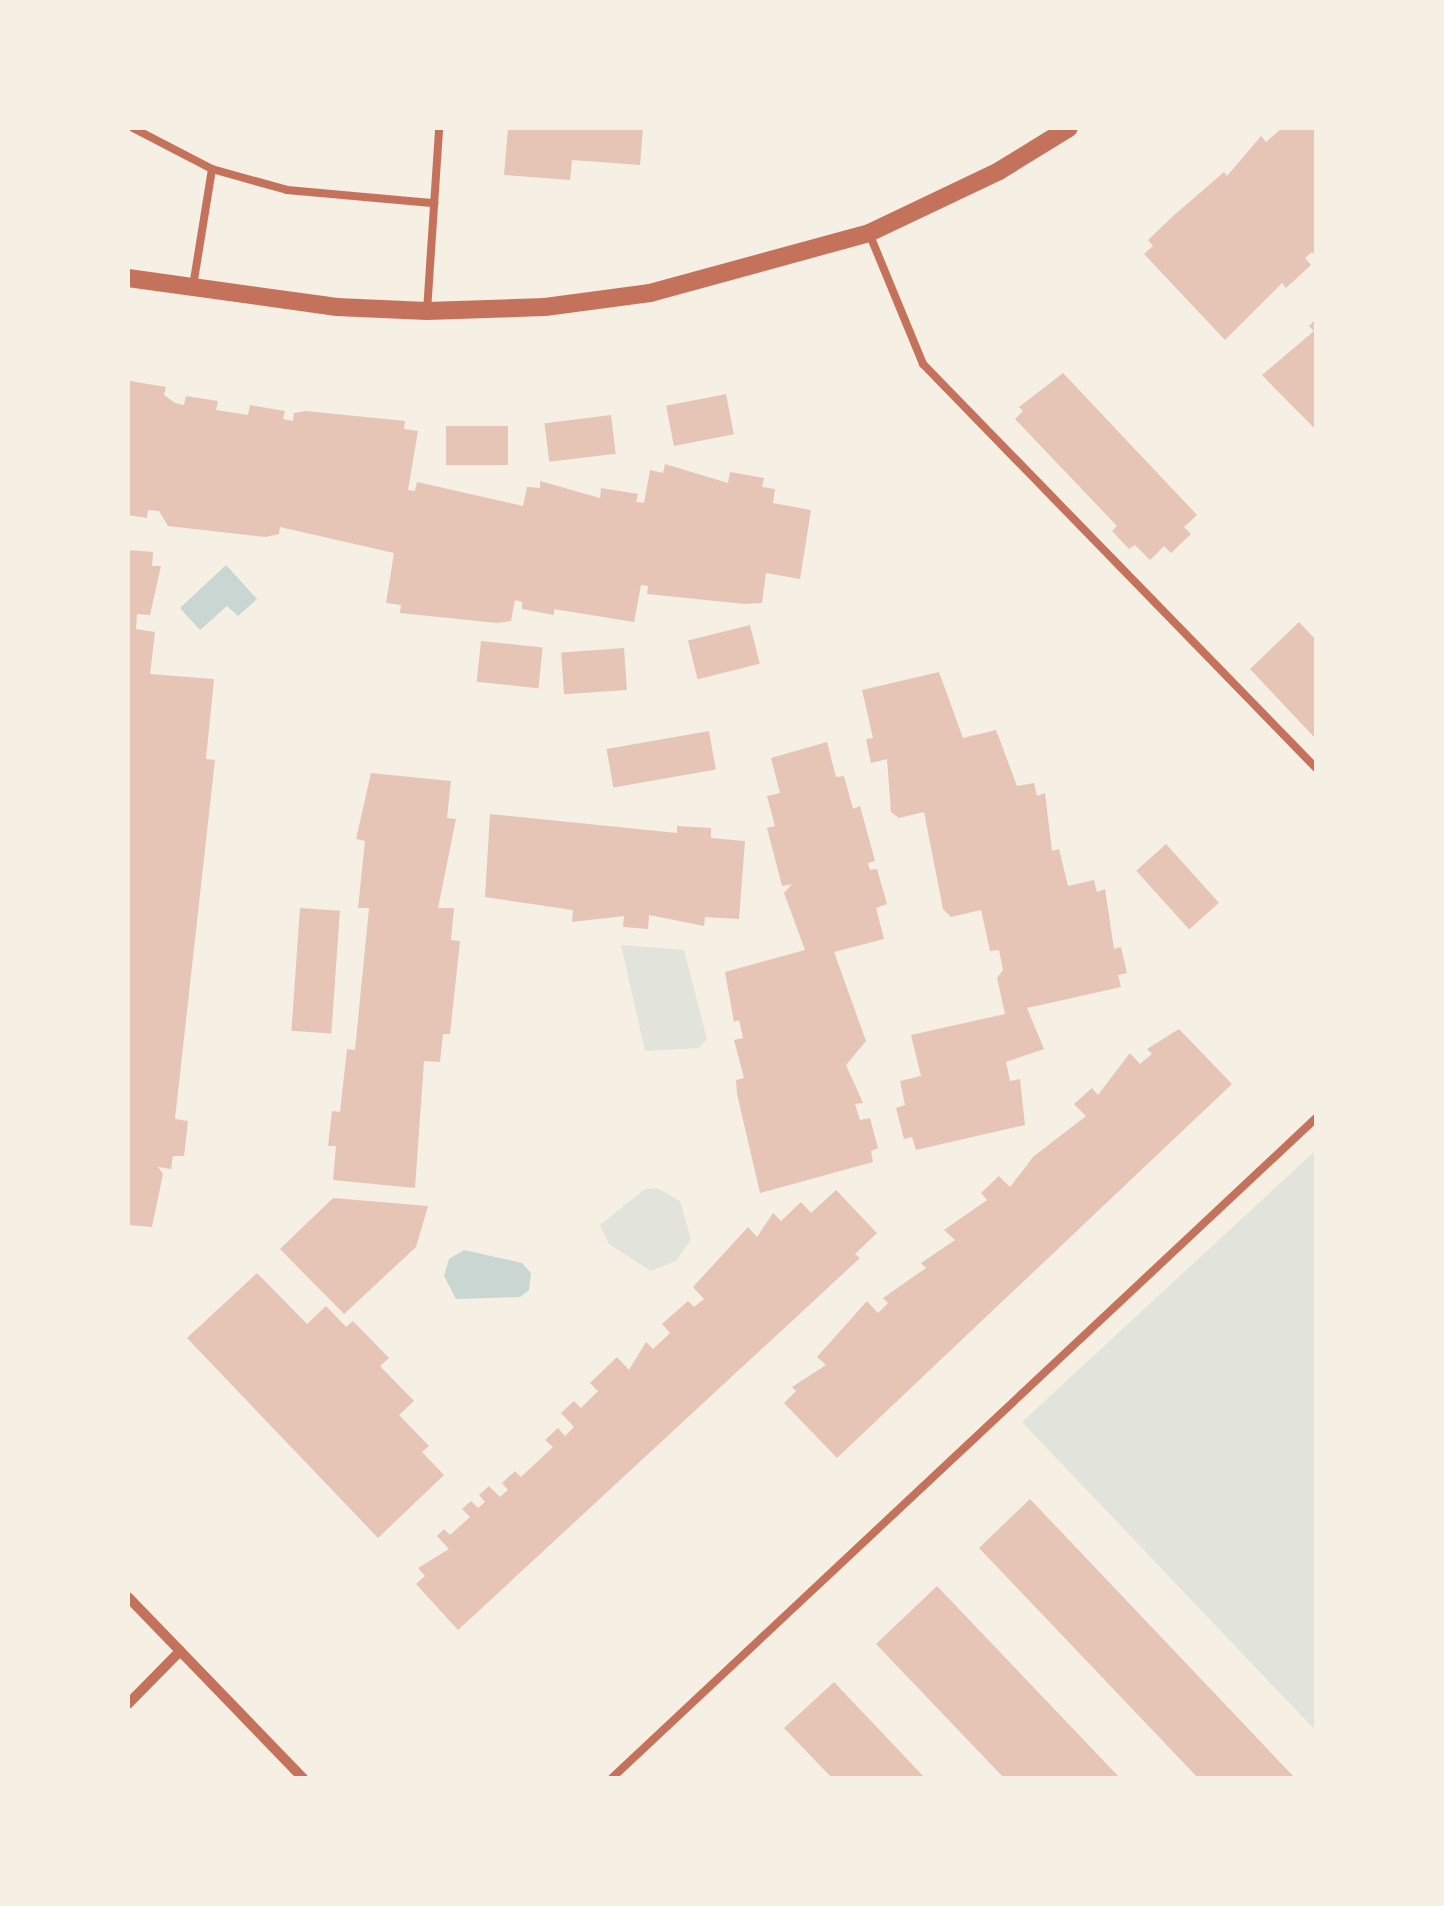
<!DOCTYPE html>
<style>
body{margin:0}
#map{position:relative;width:1444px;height:1906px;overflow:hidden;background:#f6efe4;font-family:"Work Sans",sans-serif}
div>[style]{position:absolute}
.green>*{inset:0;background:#e2e4dc}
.water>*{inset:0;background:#c9d6d2}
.building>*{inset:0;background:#e6c5b7;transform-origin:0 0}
.service>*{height:8px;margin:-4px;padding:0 4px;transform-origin:4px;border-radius:4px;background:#c5725c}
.minor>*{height:10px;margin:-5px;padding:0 5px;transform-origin:5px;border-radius:5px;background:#c5725c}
.tertiary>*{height:18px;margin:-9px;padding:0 9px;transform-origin:9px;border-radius:9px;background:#c5725c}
span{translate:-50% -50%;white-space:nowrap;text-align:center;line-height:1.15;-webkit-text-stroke:9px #f6efe4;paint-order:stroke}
.frame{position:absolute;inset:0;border:130px solid #f6efe4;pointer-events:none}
</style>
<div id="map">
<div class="green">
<div style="clip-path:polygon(621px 945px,684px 950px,707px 1039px,699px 1048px,645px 1051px)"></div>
<div style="clip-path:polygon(1316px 1150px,1316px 1731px,1022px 1422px)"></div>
<div style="clip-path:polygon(657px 1188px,680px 1201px,691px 1239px,676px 1261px,651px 1271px,609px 1244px,600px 1225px,645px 1189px)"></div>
</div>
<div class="water">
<div style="clip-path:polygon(226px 565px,257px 599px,238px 616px,227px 606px,200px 630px,180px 608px)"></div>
<div style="clip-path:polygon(464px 1250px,522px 1263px,531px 1273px,529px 1290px,520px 1297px,456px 1299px,444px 1276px,449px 1259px)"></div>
</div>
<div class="building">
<div style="clip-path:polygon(508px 128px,643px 128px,640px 165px,572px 160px,570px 180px,504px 175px)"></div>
<div style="clip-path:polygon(1282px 128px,1316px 128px,1316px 257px,1312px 252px,1305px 258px,1311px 265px,1286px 288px,1282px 283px,1225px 340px,1144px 254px,1153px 246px,1148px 240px,1172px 217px,1224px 172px,1227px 176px,1261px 136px,1266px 142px)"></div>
<div style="clip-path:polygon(1316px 319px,1316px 430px,1262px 375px,1314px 331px,1309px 326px)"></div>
<div style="clip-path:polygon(1063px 373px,1197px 515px,1184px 527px,1191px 534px,1171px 553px,1164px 546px,1150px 560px,1135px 545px,1129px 549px,1112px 531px,1117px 526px,1015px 419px,1023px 411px,1019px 407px)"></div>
<div style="clip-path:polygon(130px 381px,166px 387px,164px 395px,175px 403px,184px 405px,186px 396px,218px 401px,216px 410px,248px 415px,250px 405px,285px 411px,283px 419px,293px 421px,294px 413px,306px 411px,405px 421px,404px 429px,418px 431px,408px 490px,415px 491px,417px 482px,523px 506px,527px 487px,540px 488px,540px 481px,600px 498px,601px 488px,638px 494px,636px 502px,644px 503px,650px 470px,663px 473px,665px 464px,728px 483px,730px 472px,764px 478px,762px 487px,775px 489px,773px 503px,811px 510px,800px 579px,766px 573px,762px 603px,745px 604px,647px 594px,648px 586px,641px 585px,634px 622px,554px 609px,554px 615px,522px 609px,522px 602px,515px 600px,511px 621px,497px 623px,400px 613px,401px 605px,386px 603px,394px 553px,280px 527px,279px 534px,266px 537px,168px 526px,159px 511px,148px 510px,147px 518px,128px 515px)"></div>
<div style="left:726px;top:394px;width:41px;height:61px;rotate:79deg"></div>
<div style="left:611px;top:415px;width:39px;height:67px;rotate:83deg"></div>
<div style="left:508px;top:426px;width:39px;height:62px;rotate:90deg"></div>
<div style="clip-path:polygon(128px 550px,153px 552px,152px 566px,161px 566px,150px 615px,137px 614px,136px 629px,155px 632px,150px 674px,214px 679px,206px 759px,215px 760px,175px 1119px,188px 1121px,184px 1156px,173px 1156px,171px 1169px,158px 1167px,163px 1174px,152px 1227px,128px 1225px)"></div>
<div style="clip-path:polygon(1299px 622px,1316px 640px,1316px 739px,1250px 669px)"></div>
<div style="left:750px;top:625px;width:40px;height:64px;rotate:76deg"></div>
<div style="left:481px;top:641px;width:62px;height:41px;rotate:6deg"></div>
<div style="left:624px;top:648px;width:42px;height:63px;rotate:86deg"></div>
<div style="clip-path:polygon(939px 672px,963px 738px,996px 730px,1017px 786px,1034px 783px,1037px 796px,1045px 793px,1052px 851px,1059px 849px,1068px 886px,1094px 880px,1097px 892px,1105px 889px,1114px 949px,1121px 947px,1127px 973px,1118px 975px,1121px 987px,1027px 1008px,1044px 1049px,1006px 1062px,1010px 1081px,1020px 1079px,1025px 1125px,916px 1150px,912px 1137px,904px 1139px,896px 1108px,905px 1105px,900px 1081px,921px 1076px,911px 1035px,1005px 1014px,997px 978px,1003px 970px,999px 950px,990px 951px,981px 910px,951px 917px,943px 909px,924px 812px,899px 818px,891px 812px,887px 759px,871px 763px,866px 739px,873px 738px,862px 690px)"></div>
<div style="left:709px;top:731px;width:39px;height:104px;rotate:80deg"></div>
<div style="clip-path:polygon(827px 742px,836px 777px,844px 776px,853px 809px,860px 806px,875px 861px,868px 863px,870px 870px,877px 869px,887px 904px,876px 908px,884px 939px,834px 952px,866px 1041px,846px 1065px,863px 1103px,855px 1104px,860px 1120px,870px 1118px,878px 1148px,871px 1151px,873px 1162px,760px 1193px,737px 1094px,736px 1080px,744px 1078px,734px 1040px,743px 1038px,739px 1020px,734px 1022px,725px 972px,805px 950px,784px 893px,792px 884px,782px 886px,767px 828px,775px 826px,767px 796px,780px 793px,771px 758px)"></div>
<div style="clip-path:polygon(371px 773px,451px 781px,447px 818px,456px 819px,438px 908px,454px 908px,451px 940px,460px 941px,450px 1034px,443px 1034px,440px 1062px,424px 1061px,415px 1188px,333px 1180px,336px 1146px,328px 1146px,332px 1111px,340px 1112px,347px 1049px,355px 1050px,369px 908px,358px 908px,365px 841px,356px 839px)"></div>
<div style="clip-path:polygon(490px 814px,677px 833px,677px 826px,711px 828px,711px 838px,745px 841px,739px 919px,705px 917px,704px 926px,649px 915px,648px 929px,623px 927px,624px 916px,572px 922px,573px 910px,485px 897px)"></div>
<div style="left:1166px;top:844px;width:79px;height:40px;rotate:48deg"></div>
<div style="left:300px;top:908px;width:40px;height:123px;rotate:4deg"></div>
<div style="clip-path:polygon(1179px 1029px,1232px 1084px,837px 1458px,784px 1403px,796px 1391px,792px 1387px,826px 1365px,817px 1357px,867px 1301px,878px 1313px,888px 1303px,883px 1298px,926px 1268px,921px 1263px,955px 1240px,944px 1230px,987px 1200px,981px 1193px,999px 1176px,1010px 1187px,1033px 1157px,1086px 1116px,1074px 1104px,1092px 1088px,1098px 1095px,1130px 1053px,1140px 1064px,1152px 1054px,1147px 1049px)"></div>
<div style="clip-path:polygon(836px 1190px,877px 1233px,855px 1254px,860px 1258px,458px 1630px,416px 1584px,425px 1576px,418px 1568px,449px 1549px,437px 1536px,444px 1529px,450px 1535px,470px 1517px,462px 1509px,471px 1501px,478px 1508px,485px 1502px,479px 1495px,489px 1486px,500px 1497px,508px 1490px,502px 1483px,515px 1471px,521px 1477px,553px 1447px,545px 1440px,558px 1428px,565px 1436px,574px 1427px,561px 1413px,574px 1401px,581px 1408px,598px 1391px,590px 1383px,617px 1357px,629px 1370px,646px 1342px,653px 1349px,670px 1333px,662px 1324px,688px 1301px,694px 1307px,704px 1299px,693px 1287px,748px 1227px,757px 1237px,773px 1213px,781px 1221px,801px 1202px,811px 1213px)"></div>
<div style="clip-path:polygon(333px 1198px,428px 1206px,416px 1247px,344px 1314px,280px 1249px)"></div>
<div style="clip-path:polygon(257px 1273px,307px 1324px,326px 1306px,346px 1327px,353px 1321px,389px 1358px,380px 1366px,414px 1401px,399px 1415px,429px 1446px,422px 1452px,444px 1475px,378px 1538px,187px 1338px)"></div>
<div style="clip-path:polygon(1030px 1499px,1295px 1778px,1198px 1778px,979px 1548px)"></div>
<div style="clip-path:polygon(937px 1586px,1120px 1778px,1004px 1778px,876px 1644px)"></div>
<div style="clip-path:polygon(834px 1682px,925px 1778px,832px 1778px,784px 1728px)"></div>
</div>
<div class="service">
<div style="left:133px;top:128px;width:89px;rotate:27.4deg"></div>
<div style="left:212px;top:169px;width:119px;rotate:99.2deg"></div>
<div style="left:212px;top:169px;width:78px;rotate:15.6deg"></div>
<div style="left:287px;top:190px;width:148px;rotate:5.1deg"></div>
<div style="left:869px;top:233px;width:142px;rotate:67.6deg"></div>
<div style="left:923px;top:364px;width:564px;rotate:45.79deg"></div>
<div style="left:427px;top:311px;width:183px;rotate:-86.2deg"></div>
<div style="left:612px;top:1778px;width:965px;rotate:-43.15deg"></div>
</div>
<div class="minor">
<div style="left:128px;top:1597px;width:252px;rotate:46deg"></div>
<div style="left:128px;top:1704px;width:74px;rotate:-45.5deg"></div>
</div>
<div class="tertiary">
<div style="left:128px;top:278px;width:211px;rotate:7.9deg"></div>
<div style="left:337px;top:307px;width:90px;rotate:2.5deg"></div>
<div style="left:427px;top:311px;width:118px;rotate:-1.9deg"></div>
<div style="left:545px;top:307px;width:106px;rotate:-7.6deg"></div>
<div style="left:650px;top:293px;width:227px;rotate:-15.3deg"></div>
<div style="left:869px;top:233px;width:144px;rotate:-25.5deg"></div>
<div style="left:999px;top:171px;width:82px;rotate:-31.6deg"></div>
</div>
<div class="frame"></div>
</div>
